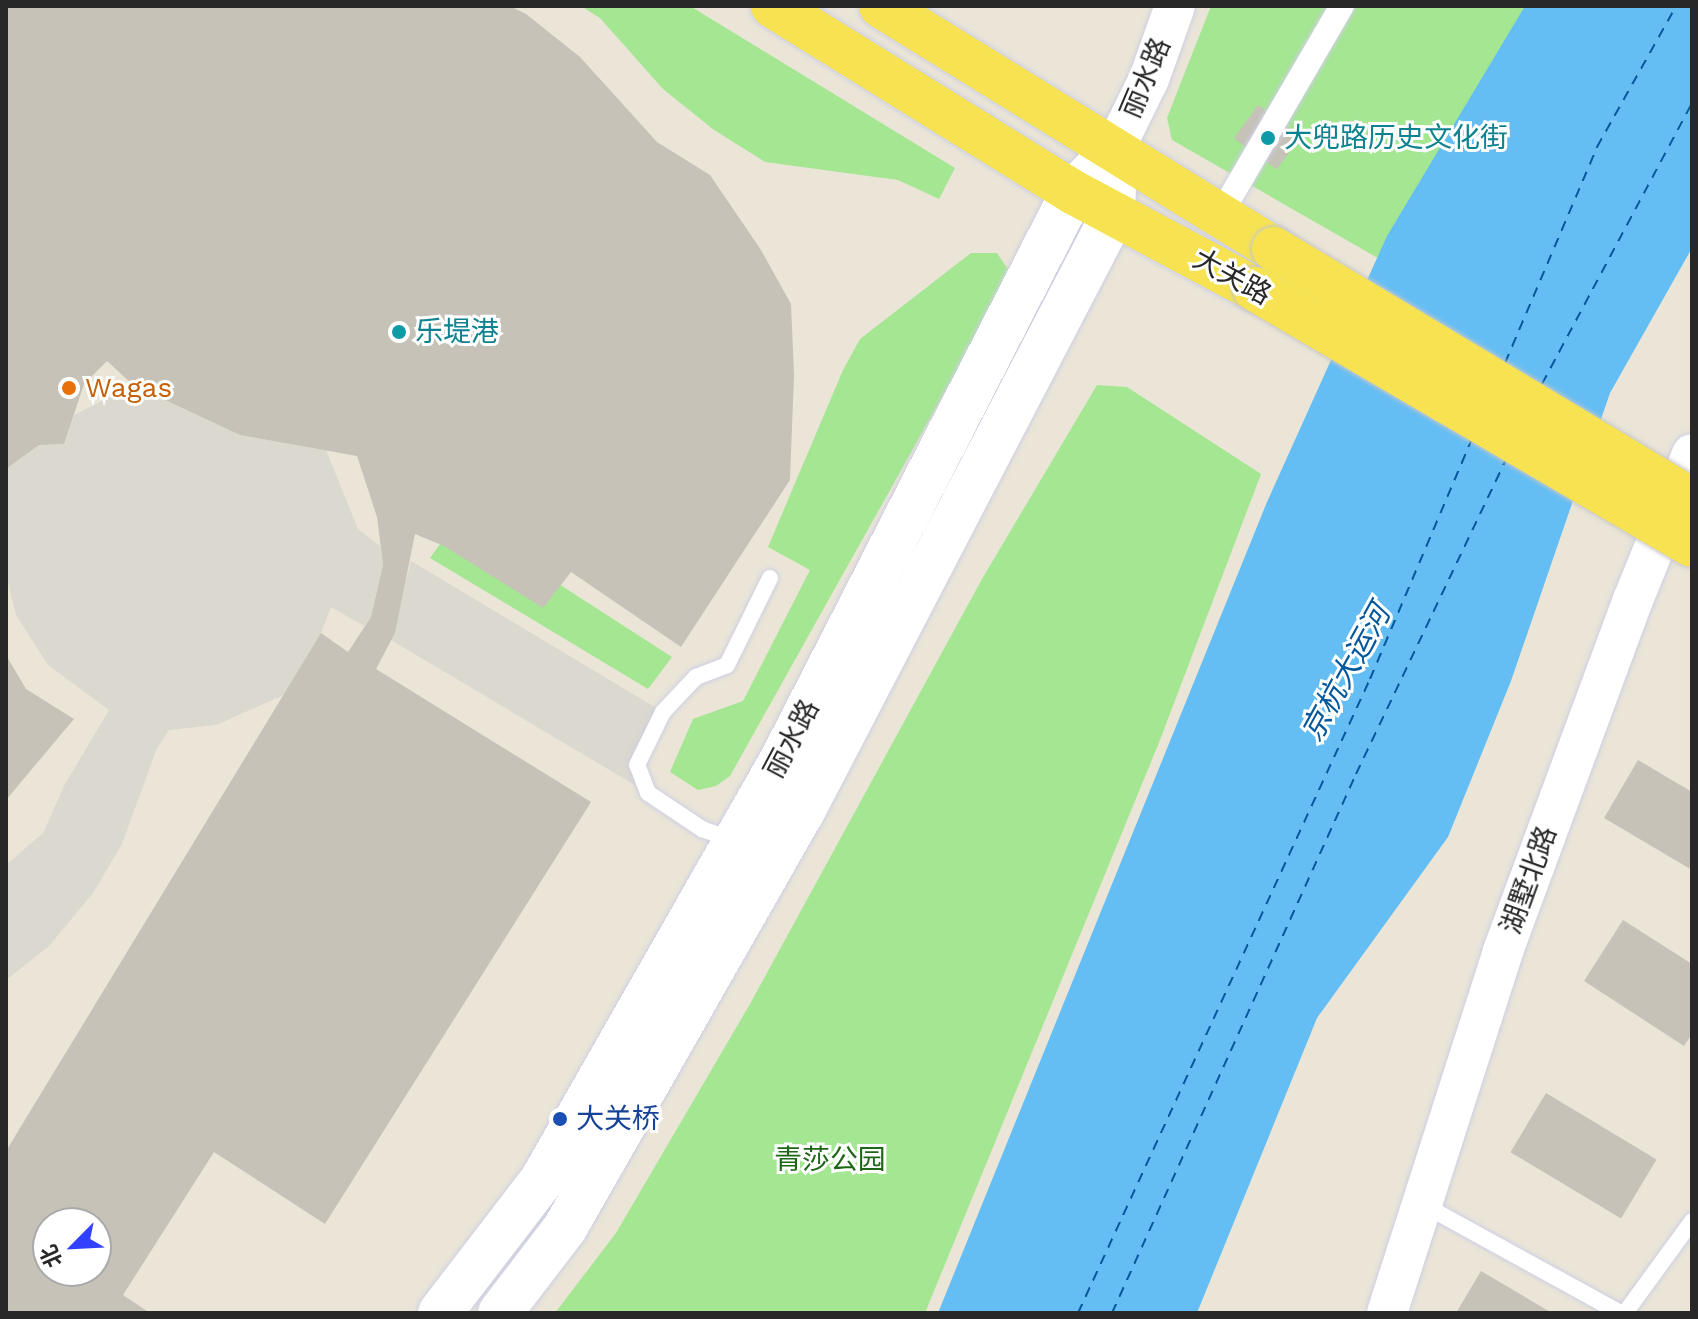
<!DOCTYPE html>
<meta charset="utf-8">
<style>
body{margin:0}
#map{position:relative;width:1698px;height:1319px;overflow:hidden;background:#ebe5d8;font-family:"Work Sans","Noto Sans SC",sans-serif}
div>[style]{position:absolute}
.green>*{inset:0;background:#a4e691}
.plaza>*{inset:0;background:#dbd8cf}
.water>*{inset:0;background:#64bef4}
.ferry>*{height:2px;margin-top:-1px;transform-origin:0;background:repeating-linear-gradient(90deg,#06589d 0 10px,transparent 0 18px)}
.building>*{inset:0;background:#c6c2b8;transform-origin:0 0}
.roads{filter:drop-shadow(0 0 2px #cdcfe2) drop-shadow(0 0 2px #cdcfe2)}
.service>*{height:16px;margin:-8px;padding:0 8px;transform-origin:8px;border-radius:8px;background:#fff}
.pedestrian>*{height:24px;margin:-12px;padding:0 12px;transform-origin:12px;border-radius:12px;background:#fff}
.tertiary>*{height:40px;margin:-20px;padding:0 20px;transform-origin:20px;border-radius:20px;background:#fff}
.secondary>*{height:44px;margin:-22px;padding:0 22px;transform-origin:22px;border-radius:22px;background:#fff}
.primary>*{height:44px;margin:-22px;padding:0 22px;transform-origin:22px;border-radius:22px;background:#f7e351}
.bridges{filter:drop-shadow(0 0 2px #c7c7c7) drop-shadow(0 0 2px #c7c7c7)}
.primary-bridge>*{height:44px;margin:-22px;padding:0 22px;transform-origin:22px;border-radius:22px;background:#f7e351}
.dots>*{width:22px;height:22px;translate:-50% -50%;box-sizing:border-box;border:4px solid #fff;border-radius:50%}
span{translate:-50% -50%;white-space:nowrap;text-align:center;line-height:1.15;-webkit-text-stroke:6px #fff;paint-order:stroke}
.street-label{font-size:28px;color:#282828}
.culture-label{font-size:28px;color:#0d838f}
.left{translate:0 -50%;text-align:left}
.food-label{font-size:28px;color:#c56008}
.transit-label{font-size:28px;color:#164399}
.park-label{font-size:28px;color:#1d6716}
.water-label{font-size:30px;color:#06589d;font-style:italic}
.frame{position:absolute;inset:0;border:8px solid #282828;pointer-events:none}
.north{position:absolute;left:32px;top:1207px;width:80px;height:80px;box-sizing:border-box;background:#fff;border:2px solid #a9a9a9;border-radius:50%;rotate:246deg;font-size:22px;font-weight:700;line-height:32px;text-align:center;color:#282828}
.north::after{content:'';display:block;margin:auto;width:28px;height:36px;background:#3240ff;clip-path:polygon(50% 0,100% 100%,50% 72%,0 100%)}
</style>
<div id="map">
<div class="green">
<div style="clip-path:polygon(581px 6px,690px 6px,955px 168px,939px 199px,898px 180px,765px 162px,714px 130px,663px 89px,600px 18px)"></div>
<div style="clip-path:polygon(1211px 6px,1544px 6px,1390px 265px,1172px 140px,1167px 118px)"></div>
<div style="clip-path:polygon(971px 253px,997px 253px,1011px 274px,730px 776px,716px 786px,698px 790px,670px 772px,693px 719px,743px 701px,810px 570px,768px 547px,843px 370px,860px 339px)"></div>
<div style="clip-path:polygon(1097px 385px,1127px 387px,1261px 474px,1160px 740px,925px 1313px,555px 1313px,616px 1233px,750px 1004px,982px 579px)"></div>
<div style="clip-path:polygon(458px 519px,672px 657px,648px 689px,430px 558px)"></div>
</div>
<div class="plaza">
<div style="clip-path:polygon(133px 385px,240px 435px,326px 450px,358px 529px,380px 546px,383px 565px,371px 617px,364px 626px,331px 607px,321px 633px,284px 695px,216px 725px,169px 730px,157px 748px,122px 844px,93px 893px,49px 946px,6px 980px,6px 865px,43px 833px,65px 784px,109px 710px,48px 665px,16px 615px,6px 574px,6px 469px,39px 445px,64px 444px,74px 415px)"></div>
<div style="clip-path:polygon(411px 561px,663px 712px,637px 765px,648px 793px,391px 640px)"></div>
</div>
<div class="water">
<div style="clip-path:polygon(1525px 6px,1692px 6px,1692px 248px,1610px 393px,1511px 681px,1448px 837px,1317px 1018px,1197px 1313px,938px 1313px,1267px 502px,1387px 236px)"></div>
</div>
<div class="ferry">
<div style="left:1505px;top:363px;width:235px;rotate:-66.9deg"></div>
<div style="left:1597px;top:147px;width:162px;rotate:-60.7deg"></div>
<div style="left:1542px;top:384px;width:319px;rotate:-61.9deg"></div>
<div style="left:1078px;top:1313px;width:698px;rotate:-65.27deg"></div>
<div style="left:1370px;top:679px;width:261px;rotate:-67deg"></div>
<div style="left:1112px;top:1313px;width:592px;rotate:-65.64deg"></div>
<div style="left:1356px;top:774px;width:346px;rotate:-64.5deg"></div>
</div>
<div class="building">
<div style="clip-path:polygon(evenodd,6px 6px,510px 6px,526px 14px,580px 57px,657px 142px,710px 175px,761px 250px,791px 304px,794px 375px,790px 480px,681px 647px,571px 572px,543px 608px,444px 546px,415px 534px,395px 633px,376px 669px,591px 802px,325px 1224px,214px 1152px,123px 1295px,150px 1313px,6px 1313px,6px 1151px,321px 633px,348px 652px,371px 617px,383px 565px,377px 517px,357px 456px,240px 435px,133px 385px,107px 361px,84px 384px,64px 444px,39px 445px,6px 469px,6px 6px,48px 1223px,96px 1223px,96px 1271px,48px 1271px,48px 1223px)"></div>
<div style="left:1258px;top:105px;width:53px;height:41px;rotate:36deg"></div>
<div style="clip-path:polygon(6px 655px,26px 689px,74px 719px,6px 800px)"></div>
<div style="clip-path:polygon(1638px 760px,1692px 792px,1692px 870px,1604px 818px)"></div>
<div style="clip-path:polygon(1623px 920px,1692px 964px,1692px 1034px,1684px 1046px,1584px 981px)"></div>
<div style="left:1546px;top:1093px;width:129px;height:69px;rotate:31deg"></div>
<div style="clip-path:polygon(1481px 1271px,1552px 1313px,1456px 1313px)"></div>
</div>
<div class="roads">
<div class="service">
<div style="left:735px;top:840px;width:35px;rotate:-162deg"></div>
<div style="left:702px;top:829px;width:65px;rotate:-146.3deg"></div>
<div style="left:648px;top:793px;width:30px;rotate:-111deg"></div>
<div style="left:637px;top:765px;width:59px;rotate:-63.9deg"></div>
<div style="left:663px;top:712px;width:48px;rotate:-46.7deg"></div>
<div style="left:696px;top:677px;width:33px;rotate:-21deg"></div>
<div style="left:727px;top:665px;width:97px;rotate:-63.7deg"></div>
<div style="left:1422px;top:1204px;width:226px;rotate:28.8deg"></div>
<div style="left:1625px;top:1313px;width:114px;rotate:-53.9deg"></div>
</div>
<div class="pedestrian">
<div style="left:1219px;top:217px;width:244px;rotate:-59.8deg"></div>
</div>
<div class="tertiary">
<div style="left:1114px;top:150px;width:79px;rotate:-63.8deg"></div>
<div style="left:1149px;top:79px;width:77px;rotate:-70.4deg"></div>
<div style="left:1387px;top:1313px;width:380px;rotate:-72.2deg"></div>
<div style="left:1503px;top:951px;width:374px;rotate:-69.7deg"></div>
<div style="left:1633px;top:600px;width:157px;rotate:-68deg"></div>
</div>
<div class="secondary">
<div style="left:440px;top:1313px;width:168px;rotate:-52.5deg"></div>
<div style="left:542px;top:1180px;width:478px;rotate:-60.3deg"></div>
<div style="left:779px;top:765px;width:644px;rotate:-62.84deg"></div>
<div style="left:1073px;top:192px;width:59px;rotate:-45.7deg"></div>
<div style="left:500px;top:1313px;width:107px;rotate:-52.6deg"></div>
<div style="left:565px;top:1228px;width:478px;rotate:-60.3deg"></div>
<div style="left:802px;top:813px;width:674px;rotate:-62.52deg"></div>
<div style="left:1113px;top:215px;width:38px;rotate:-88deg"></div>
</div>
<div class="primary">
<div style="left:773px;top:6px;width:353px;rotate:31.8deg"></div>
<div style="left:1073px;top:192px;width:206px;rotate:28.1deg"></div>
<div style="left:881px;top:6px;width:462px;rotate:31.7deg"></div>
</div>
</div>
<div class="bridges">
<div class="primary-bridge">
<div style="left:1274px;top:249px;width:488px;rotate:31deg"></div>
<div style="left:1255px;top:289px;width:506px;rotate:30.36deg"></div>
</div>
</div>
<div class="dots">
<div style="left:1268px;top:138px;background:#0f9aa8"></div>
<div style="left:399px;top:332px;background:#0f9aa8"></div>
<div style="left:69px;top:388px;background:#e8710a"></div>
<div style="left:560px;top:1119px;background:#1a4fb4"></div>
</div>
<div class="street-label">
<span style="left:1146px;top:78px;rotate:-67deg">丽水路</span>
<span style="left:1232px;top:277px;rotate:29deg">大关路</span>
<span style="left:792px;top:739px;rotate:-62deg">丽水路</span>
<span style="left:1529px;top:880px;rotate:-70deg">湖墅北路</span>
</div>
<div class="culture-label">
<span class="left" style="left:1284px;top:138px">大兜路历史文化街</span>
<span class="left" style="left:415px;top:332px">乐堤港</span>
</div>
<div class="food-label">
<span class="left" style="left:85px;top:388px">Wagas</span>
</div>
<div class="transit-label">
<span class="left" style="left:576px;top:1119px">大关桥</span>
</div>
<div class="park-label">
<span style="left:830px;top:1160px">青莎公园</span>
</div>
<div class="water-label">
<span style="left:1346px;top:673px;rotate:-61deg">京杭大运河</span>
</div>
<div class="frame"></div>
<div class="north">北</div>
</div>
